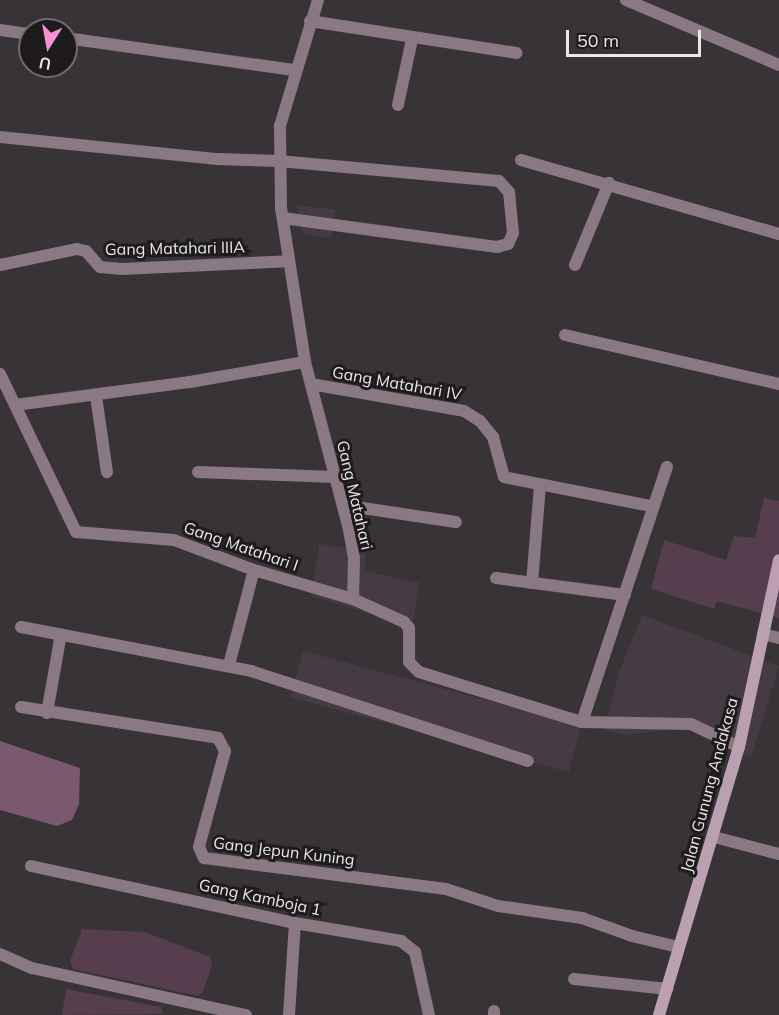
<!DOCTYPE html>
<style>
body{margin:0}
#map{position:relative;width:779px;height:1015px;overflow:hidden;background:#383336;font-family:Mulish,sans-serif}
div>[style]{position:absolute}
.built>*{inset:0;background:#463b42;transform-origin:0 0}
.green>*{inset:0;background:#573e4e}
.forest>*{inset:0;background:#7a586e}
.street>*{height:12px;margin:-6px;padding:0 6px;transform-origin:6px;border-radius:6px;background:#8a7983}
.secondary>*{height:12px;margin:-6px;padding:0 6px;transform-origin:6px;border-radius:6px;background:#baa0b0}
span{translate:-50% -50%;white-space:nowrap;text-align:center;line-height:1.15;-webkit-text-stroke:6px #1e1b1d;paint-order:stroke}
.street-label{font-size:16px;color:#eae6e9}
.north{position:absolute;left:18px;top:18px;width:60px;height:60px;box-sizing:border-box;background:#1e1b1d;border:2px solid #706c6f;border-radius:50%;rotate:191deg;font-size:16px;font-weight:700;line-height:24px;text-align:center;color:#eae6e9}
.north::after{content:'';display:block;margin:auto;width:21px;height:27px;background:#f591d3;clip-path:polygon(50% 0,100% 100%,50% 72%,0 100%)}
.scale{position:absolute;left:566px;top:30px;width:135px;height:27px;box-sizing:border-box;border:3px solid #eae6e9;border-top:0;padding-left:8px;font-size:18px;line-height:21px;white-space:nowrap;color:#eae6e9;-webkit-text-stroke:4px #1e1b1d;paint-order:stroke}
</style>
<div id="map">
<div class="built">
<div style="clip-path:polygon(297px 205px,336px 210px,331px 238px,303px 234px)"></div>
<div style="clip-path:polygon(319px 544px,365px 551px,365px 571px,420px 583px,412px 626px,312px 596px)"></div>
<div style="clip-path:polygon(642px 615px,779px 666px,751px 757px,693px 731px,672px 729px,625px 735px,604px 730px,619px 672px)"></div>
<div style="left:303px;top:651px;width:288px;height:48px;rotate:15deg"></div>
</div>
<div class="green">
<div style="clip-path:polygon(764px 498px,779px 501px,779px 618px,717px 601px,714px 609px,651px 589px,664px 540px,726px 560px,734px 536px,755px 538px)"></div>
<div style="clip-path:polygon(82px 929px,145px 932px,210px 957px,212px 965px,203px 992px,198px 996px,73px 969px,70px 961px)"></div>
<div style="clip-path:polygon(66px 989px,161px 1007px,163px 1014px,62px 1015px)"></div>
</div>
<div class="forest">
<div style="clip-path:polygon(0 741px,80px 768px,79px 804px,72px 820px,57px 826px,0 810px)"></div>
</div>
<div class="street">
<div style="left:318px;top:0;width:132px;rotate:106.8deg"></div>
<div style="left:280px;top:126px;width:82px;rotate:89.3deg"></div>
<div style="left:281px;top:208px;width:156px;rotate:81.1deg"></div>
<div style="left:305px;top:362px;width:174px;rotate:75.3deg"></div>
<div style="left:349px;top:530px;width:29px;rotate:80deg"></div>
<div style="left:354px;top:559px;width:40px;rotate:91.4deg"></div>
<div style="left:353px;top:599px;width:56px;rotate:24.3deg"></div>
<div style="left:404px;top:622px;width:8px;rotate:50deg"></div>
<div style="left:409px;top:628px;width:34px;rotate:90deg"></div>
<div style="left:409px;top:662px;width:14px;rotate:45deg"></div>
<div style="left:419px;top:672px;width:170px;rotate:17.1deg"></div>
<div style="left:582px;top:722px;width:109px;rotate:1.1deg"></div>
<div style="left:691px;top:724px;width:53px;rotate:25.6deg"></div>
<div style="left:626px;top:0;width:166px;rotate:23deg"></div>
<div style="left:310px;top:21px;width:209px;rotate:8.8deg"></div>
<div style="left:0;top:30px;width:30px;rotate:8deg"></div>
<div style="left:66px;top:38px;width:230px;rotate:8deg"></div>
<div style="left:398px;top:105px;width:67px;rotate:-78deg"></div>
<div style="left:0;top:137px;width:219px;rotate:5.8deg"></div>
<div style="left:218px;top:159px;width:61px;rotate:1.9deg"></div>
<div style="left:279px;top:161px;width:221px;rotate:5.2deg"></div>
<div style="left:499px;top:181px;width:15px;rotate:48deg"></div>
<div style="left:509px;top:192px;width:41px;rotate:84.4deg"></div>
<div style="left:513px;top:233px;width:12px;rotate:114deg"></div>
<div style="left:508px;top:244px;width:11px;rotate:165deg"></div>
<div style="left:497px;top:247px;width:216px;rotate:-172.3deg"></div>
<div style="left:521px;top:160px;width:268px;rotate:16deg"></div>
<div style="left:0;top:265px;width:79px;rotate:-11.7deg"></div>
<div style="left:77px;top:249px;width:9px;rotate:13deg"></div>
<div style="left:86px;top:251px;width:21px;rotate:49deg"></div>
<div style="left:100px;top:267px;width:22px;rotate:5deg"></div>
<div style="left:122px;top:269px;width:167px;rotate:-2.7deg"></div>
<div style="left:575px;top:265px;width:89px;rotate:-67.5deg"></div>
<div style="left:565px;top:335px;width:220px;rotate:12.9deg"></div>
<div style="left:0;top:374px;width:175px;rotate:64.3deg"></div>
<div style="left:76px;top:532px;width:98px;rotate:4.7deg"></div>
<div style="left:174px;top:540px;width:85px;rotate:20.6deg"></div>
<div style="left:254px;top:570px;width:103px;rotate:16.3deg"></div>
<div style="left:311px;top:384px;width:155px;rotate:10deg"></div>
<div style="left:464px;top:411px;width:19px;rotate:32deg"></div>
<div style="left:480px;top:421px;width:21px;rotate:51deg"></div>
<div style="left:493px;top:437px;width:41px;rotate:74.6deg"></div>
<div style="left:504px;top:477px;width:149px;rotate:11.2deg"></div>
<div style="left:96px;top:396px;width:77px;rotate:81.8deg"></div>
<div style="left:15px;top:405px;width:177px;rotate:-7.5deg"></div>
<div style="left:190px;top:382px;width:117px;rotate:-9.9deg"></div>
<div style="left:198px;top:472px;width:137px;rotate:2.1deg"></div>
<div style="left:343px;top:505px;width:114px;rotate:8.6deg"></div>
<div style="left:496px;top:578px;width:130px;rotate:7.5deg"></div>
<div style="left:532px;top:583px;width:97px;rotate:-85.3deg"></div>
<div style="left:21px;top:627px;width:234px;rotate:10.8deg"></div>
<div style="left:251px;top:671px;width:291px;rotate:18deg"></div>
<div style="left:763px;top:634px;width:16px;rotate:14deg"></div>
<div style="left:229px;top:665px;width:98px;rotate:-75.3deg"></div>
<div style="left:21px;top:707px;width:199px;rotate:8.9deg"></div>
<div style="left:218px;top:738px;width:15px;rotate:62deg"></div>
<div style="left:225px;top:751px;width:99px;rotate:105.2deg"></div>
<div style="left:199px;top:847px;width:12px;rotate:66deg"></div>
<div style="left:204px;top:858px;width:244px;rotate:7.3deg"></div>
<div style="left:446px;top:889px;width:55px;rotate:18.1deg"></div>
<div style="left:498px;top:906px;width:85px;rotate:8.1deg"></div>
<div style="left:582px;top:918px;width:53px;rotate:19.8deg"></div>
<div style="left:632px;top:936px;width:47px;rotate:13.4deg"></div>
<div style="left:47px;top:713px;width:80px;rotate:-80deg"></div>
<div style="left:582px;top:722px;width:269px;rotate:-71.6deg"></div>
<div style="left:714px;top:837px;width:67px;rotate:14.7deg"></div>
<div style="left:31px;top:866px;width:270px;rotate:12.2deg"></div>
<div style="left:295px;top:923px;width:108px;rotate:9.6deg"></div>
<div style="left:401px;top:941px;width:18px;rotate:38deg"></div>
<div style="left:415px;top:952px;width:65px;rotate:77.5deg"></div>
<div style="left:0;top:954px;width:35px;rotate:24deg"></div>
<div style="left:32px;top:968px;width:219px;rotate:12.4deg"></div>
<div style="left:574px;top:979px;width:94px;rotate:6.1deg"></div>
<div style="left:289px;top:1015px;width:92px;rotate:-86.3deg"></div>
<div style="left:494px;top:1015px;width:4px;rotate:-90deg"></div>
</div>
<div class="secondary">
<div style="left:659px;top:1015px;width:280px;rotate:-73.4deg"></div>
<div style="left:739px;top:747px;width:191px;rotate:-77.9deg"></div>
</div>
<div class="street-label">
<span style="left:175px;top:248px;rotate:-1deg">Gang Matahari IIIA</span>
<span style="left:397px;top:383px;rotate:10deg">Gang Matahari IV</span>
<span style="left:355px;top:495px;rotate:77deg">Gang Matahari</span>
<span style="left:241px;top:546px;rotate:19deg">Gang Matahari I</span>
<span style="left:709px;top:785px;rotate:-75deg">Jalan Gunung Andakasa</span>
<span style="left:284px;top:851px;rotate:7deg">Gang Jepun Kuning</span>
<span style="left:260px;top:897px;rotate:12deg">Gang Kamboja 1</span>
</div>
<div class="north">U</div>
<div class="scale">50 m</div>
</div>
